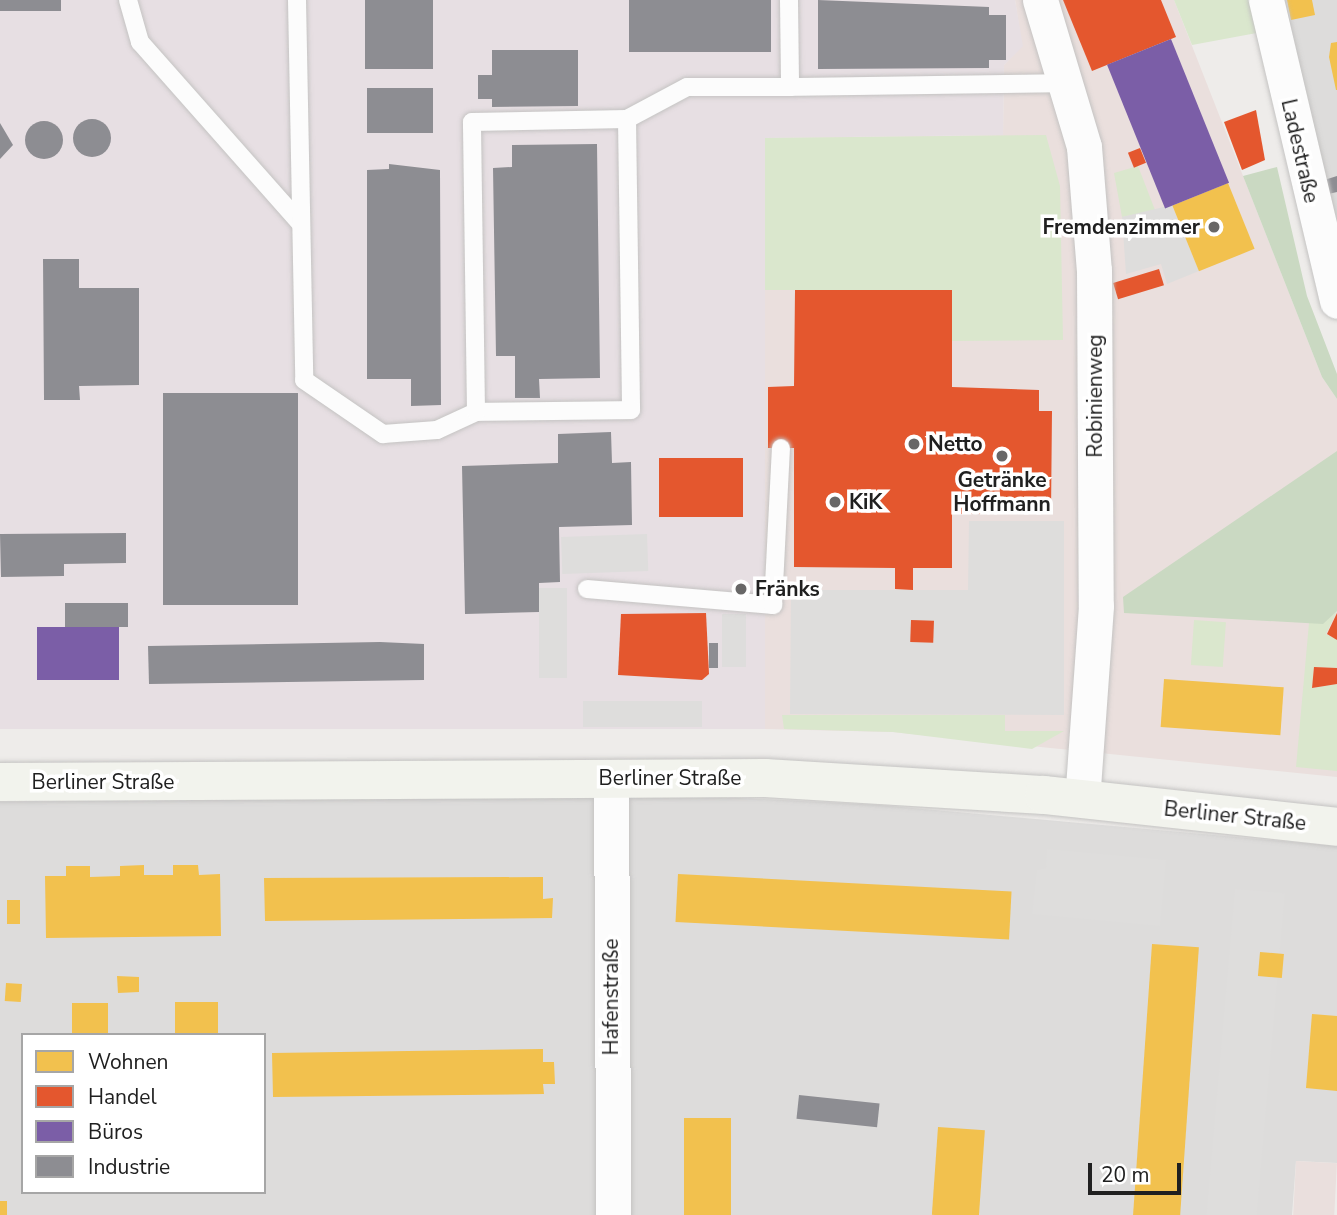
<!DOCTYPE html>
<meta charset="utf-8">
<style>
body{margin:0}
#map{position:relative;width:1337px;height:1215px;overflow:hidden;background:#eeecea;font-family:"Nunito Sans",sans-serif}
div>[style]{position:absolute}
.residential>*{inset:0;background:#dddcdb}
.commercial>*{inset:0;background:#eadfdd;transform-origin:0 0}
.industrial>*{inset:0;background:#e7dfe3}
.grass>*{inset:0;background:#dae7cd;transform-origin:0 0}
.forest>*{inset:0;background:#cad9c2}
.parking>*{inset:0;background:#dedddc;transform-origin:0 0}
.homes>*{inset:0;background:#f2c14e;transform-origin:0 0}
.shops>*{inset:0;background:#e4572e;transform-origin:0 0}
.offices>*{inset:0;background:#7b5ea7;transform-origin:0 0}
.industry>*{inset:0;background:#8d8d92;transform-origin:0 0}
.round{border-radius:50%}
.roads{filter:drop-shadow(0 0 2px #c4c3c2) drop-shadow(0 0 2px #c4c3c2)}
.service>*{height:18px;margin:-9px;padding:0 9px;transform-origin:9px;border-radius:9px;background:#fcfcfc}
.minor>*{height:35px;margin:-17.5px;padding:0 17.5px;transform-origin:17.5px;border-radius:17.5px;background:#fcfcfc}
.secondary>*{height:38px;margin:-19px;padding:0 19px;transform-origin:19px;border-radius:19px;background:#f2f3ed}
.dots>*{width:19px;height:19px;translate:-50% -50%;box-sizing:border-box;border:4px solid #fff;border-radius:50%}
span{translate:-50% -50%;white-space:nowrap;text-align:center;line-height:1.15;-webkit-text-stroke:7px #fff;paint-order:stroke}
.street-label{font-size:21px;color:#202020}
.poi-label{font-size:21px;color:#202020;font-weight:700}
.right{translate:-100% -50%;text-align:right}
.left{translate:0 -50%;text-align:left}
.legend{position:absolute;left:21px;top:1033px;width:245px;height:161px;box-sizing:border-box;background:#fff;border:2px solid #a6a6a6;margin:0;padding:9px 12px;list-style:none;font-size:21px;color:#202020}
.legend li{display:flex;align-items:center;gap:14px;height:35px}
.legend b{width:35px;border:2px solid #a6a6a6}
.scale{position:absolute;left:1088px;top:1163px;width:93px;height:32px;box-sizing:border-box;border:4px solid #202020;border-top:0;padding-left:9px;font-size:21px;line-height:24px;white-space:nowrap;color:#202020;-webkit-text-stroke:5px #fff;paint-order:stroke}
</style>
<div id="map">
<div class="residential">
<div style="clip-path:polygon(1275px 0,1337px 0,1337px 248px)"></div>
<div style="clip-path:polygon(evenodd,663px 794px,879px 805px,1337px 846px,1337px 1163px,1296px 1161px,1292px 1215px,0 1215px,0 802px,663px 794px,23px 1035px,264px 1035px,264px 1192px,23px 1192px,23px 1035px)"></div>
</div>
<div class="commercial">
<div style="clip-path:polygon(1015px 0,1174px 0,1322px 377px,1337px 399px,1337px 777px,893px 732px,765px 729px,765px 138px,1003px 135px,1004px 65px,1022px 46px)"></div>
<div style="left:1296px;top:1161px;width:41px;height:54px;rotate:3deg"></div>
</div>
<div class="industrial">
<div style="clip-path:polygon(0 0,1015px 0,1023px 46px,1004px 65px,1003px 135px,765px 138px,765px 729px,0 729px)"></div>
</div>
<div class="grass">
<div style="clip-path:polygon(1174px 0,1251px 0,1262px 32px,1192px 45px)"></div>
<div style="clip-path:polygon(1046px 135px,1060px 186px,1063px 340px,952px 341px,952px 290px,765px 290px,765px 138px)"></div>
<div style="clip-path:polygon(1138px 166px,1155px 210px,1122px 217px,1114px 173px)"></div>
<div style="clip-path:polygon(1337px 611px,1326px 634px,1337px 640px,1337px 668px,1314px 667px,1312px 688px,1337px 684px,1337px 771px,1296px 767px,1309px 623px,1323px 623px)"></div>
<div style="left:1194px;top:620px;width:32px;height:45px;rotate:4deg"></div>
<div style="clip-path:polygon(782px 715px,1005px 715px,1005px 731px,1064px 731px,1032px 749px,893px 732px,784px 729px)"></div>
</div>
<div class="forest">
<div style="clip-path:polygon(1277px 167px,1307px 296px,1337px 374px,1337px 399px,1322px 377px,1243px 176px)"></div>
<div style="clip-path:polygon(1337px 451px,1337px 611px,1323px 624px,1124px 613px,1123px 597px)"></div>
</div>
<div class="parking">
<div style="clip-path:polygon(1172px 205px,1199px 271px,1167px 284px,1161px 264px,1126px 274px,1122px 217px)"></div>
<div style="clip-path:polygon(969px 521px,1064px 521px,1064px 715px,790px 714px,791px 590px,968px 590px)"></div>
<div style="left:647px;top:534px;width:37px;height:86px;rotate:88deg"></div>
<div style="left:539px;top:588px;width:28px;height:90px"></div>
<div style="left:722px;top:614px;width:24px;height:53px"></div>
<div style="left:702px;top:701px;width:26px;height:119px;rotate:90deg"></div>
<div style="clip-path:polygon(1047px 849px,1166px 860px,1160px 926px,1032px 914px,1037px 870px,1046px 868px)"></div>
<div style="left:1235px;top:889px;width:50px;height:327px;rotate:5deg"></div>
</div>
<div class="homes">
<div style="clip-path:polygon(1287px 0,1312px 0,1315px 15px,1291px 20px)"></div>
<div style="clip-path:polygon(1337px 42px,1337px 90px,1336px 90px,1329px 57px,1331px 43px)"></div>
<div style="left:1228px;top:183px;width:71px;height:60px;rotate:68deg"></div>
<div style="left:1164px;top:679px;width:120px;height:48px;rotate:4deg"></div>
<div style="clip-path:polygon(144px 865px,144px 875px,173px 875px,173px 865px,198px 865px,199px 875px,220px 874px,221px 936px,46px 938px,45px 876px,66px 876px,66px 866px,90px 866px,90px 877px,120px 876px,120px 866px)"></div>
<div style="left:678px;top:874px;width:334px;height:48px;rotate:3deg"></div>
<div style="clip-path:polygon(543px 877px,543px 899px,553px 898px,552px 918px,265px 921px,264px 878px)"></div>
<div style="left:20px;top:900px;width:24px;height:13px;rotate:90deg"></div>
<div style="left:1152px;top:944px;width:47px;height:272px;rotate:4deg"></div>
<div style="left:1260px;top:952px;width:24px;height:24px;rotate:5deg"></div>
<div style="clip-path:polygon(117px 976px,139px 977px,139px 992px,118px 993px)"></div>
<div style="left:6px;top:983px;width:16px;height:18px;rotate:4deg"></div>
<div style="left:175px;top:1002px;width:43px;height:33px"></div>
<div style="left:72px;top:1003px;width:36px;height:32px"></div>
<div style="clip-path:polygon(1312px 1014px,1337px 1016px,1337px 1091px,1306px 1088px)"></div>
<div style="clip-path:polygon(543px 1049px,543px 1062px,554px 1062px,555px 1084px,543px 1084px,544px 1094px,273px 1097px,272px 1053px)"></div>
<div style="left:684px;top:1118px;width:47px;height:97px"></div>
<div style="left:938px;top:1127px;width:47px;height:88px;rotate:4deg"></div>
<div style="left:0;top:1201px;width:7px;height:14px"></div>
</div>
<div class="shops">
<div style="clip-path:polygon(1063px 0,1161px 0,1176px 37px,1092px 71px)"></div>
<div style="clip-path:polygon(1256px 110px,1265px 160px,1242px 170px,1224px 122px)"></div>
<div style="left:1140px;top:148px;width:16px;height:13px;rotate:68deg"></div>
<div style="left:1159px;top:269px;width:17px;height:48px;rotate:73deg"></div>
<div style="clip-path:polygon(795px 290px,952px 290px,952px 387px,1039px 390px,1039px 411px,1052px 411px,1051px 514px,952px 514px,952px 568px,913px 568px,913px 590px,895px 589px,895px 568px,794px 567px,794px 448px,768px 448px,768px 387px,794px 386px)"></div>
<div style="left:659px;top:458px;width:84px;height:59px"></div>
<div style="clip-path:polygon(706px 613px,709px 674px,702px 680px,618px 675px,621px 614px)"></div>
<div style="clip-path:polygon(1337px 613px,1337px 640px,1327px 634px)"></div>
<div style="left:911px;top:620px;width:23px;height:22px;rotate:2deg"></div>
<div style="clip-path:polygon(1314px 667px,1337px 668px,1337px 684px,1312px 688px)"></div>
</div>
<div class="offices">
<div style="left:1171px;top:39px;width:155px;height:69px;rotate:68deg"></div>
<div style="left:37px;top:627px;width:82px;height:53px"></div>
</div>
<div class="industry">
<div style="left:0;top:0;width:61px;height:11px"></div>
<div style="left:365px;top:0;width:68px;height:69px"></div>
<div style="left:629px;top:0;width:142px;height:52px"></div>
<div style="clip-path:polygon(818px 0,989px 7px,989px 15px,1006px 15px,1006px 60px,989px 60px,989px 68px,818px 69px)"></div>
<div style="clip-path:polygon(492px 50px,578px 50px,578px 106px,492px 107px,492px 99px,478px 99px,478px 75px,492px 75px)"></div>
<div style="left:367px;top:88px;width:66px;height:45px"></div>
<div class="round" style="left:73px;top:119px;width:38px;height:38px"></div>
<div class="round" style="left:25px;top:121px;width:38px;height:38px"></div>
<div style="clip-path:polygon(0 123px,13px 145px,0 159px)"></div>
<div style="clip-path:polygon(597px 144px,600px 378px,539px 379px,540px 398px,515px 398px,515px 356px,496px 356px,493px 168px,512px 167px,512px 145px)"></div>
<div style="clip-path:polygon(389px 164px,440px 170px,441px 405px,411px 406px,411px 379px,367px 379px,367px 170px,389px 169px)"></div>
<div style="clip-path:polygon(1337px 176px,1337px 192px,1324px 195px,1321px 181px)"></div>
<div style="clip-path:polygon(43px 259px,79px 259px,79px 288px,139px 288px,139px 385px,79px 386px,80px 400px,44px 400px)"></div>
<div style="left:298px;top:393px;width:212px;height:135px;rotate:90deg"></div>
<div style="clip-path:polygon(611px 432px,612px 463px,631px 462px,632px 525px,559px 527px,560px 582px,539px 583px,539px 612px,465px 614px,462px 466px,558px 463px,558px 434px)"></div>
<div style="clip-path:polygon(126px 533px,126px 563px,64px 564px,64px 576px,1px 577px,0 534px)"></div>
<div style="left:65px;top:603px;width:63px;height:24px"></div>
<div style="clip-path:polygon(380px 642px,424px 644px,424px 680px,149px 684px,148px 646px)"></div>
<div style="left:709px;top:643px;width:9px;height:25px"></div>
<div style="left:799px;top:1095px;width:81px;height:24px;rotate:6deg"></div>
</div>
<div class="roads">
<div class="service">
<div style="left:128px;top:0;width:44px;rotate:74.1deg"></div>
<div style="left:140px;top:42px;width:243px;rotate:48.5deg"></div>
<div style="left:297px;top:0;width:380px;rotate:88.9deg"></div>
<div style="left:304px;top:380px;width:96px;rotate:34.4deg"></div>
<div style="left:383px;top:434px;width:54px;rotate:-4.2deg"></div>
<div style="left:437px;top:430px;width:43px;rotate:-24.8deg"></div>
<div style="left:789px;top:0;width:87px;rotate:89.3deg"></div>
<div style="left:790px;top:87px;width:276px;rotate:-0.8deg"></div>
<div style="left:627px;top:119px;width:291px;rotate:89.2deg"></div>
<div style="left:631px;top:410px;width:155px;rotate:179.3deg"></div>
<div style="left:476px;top:412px;width:290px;rotate:-90.8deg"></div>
<div style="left:472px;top:122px;width:155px;rotate:-1.1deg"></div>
<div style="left:627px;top:119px;width:68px;rotate:-28.1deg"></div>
<div style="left:687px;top:87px;width:103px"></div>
<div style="left:587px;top:589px;width:187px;rotate:4.9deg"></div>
<div style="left:773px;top:605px;width:157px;rotate:-87.1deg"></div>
</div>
<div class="minor">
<div style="left:1040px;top:0;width:153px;rotate:73.3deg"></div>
<div style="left:1084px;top:147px;width:123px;rotate:85.4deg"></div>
<div style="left:1094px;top:270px;width:336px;rotate:89.7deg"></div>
<div style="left:1096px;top:606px;width:194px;rotate:94.1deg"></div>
<div style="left:1266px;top:0;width:309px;rotate:76.7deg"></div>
<div style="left:611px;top:779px;width:436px;rotate:89.7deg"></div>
</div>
<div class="secondary">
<div style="left:0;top:782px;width:765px;rotate:-0.3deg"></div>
<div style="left:765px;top:778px;width:280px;rotate:3.5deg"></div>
<div style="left:1044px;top:795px;width:295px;rotate:6.2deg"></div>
</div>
</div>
<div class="dots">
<div style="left:1214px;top:227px;background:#686767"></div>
<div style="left:914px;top:444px;background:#686767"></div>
<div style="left:1002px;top:456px;background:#686767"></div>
<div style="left:835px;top:502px;background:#686767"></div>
<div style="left:741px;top:589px;background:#686767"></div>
</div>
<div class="street-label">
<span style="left:1300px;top:151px;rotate:77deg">Ladestraße</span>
<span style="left:1095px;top:396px;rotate:-90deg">Robinienweg</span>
<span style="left:670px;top:778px">Berliner Straße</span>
<span style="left:103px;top:782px">Berliner Straße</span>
<span style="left:1235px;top:816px;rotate:6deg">Berliner Straße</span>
<span style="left:611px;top:997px;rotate:-90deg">Hafenstraße</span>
</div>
<div class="poi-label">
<span class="right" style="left:1200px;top:227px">Fremdenzimmer</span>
<span class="left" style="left:928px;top:444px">Netto</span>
<span style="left:1002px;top:492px">Getränke<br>Hoffmann</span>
<span class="left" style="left:849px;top:502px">KiK</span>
<span class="left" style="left:755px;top:589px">Fränks</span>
</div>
<ul class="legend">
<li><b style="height:19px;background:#f2c14e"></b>Wohnen</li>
<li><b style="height:19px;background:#e4572e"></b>Handel</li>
<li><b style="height:19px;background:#7b5ea7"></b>Büros</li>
<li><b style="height:19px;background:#8d8d92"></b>Industrie</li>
</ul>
<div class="scale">20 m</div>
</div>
